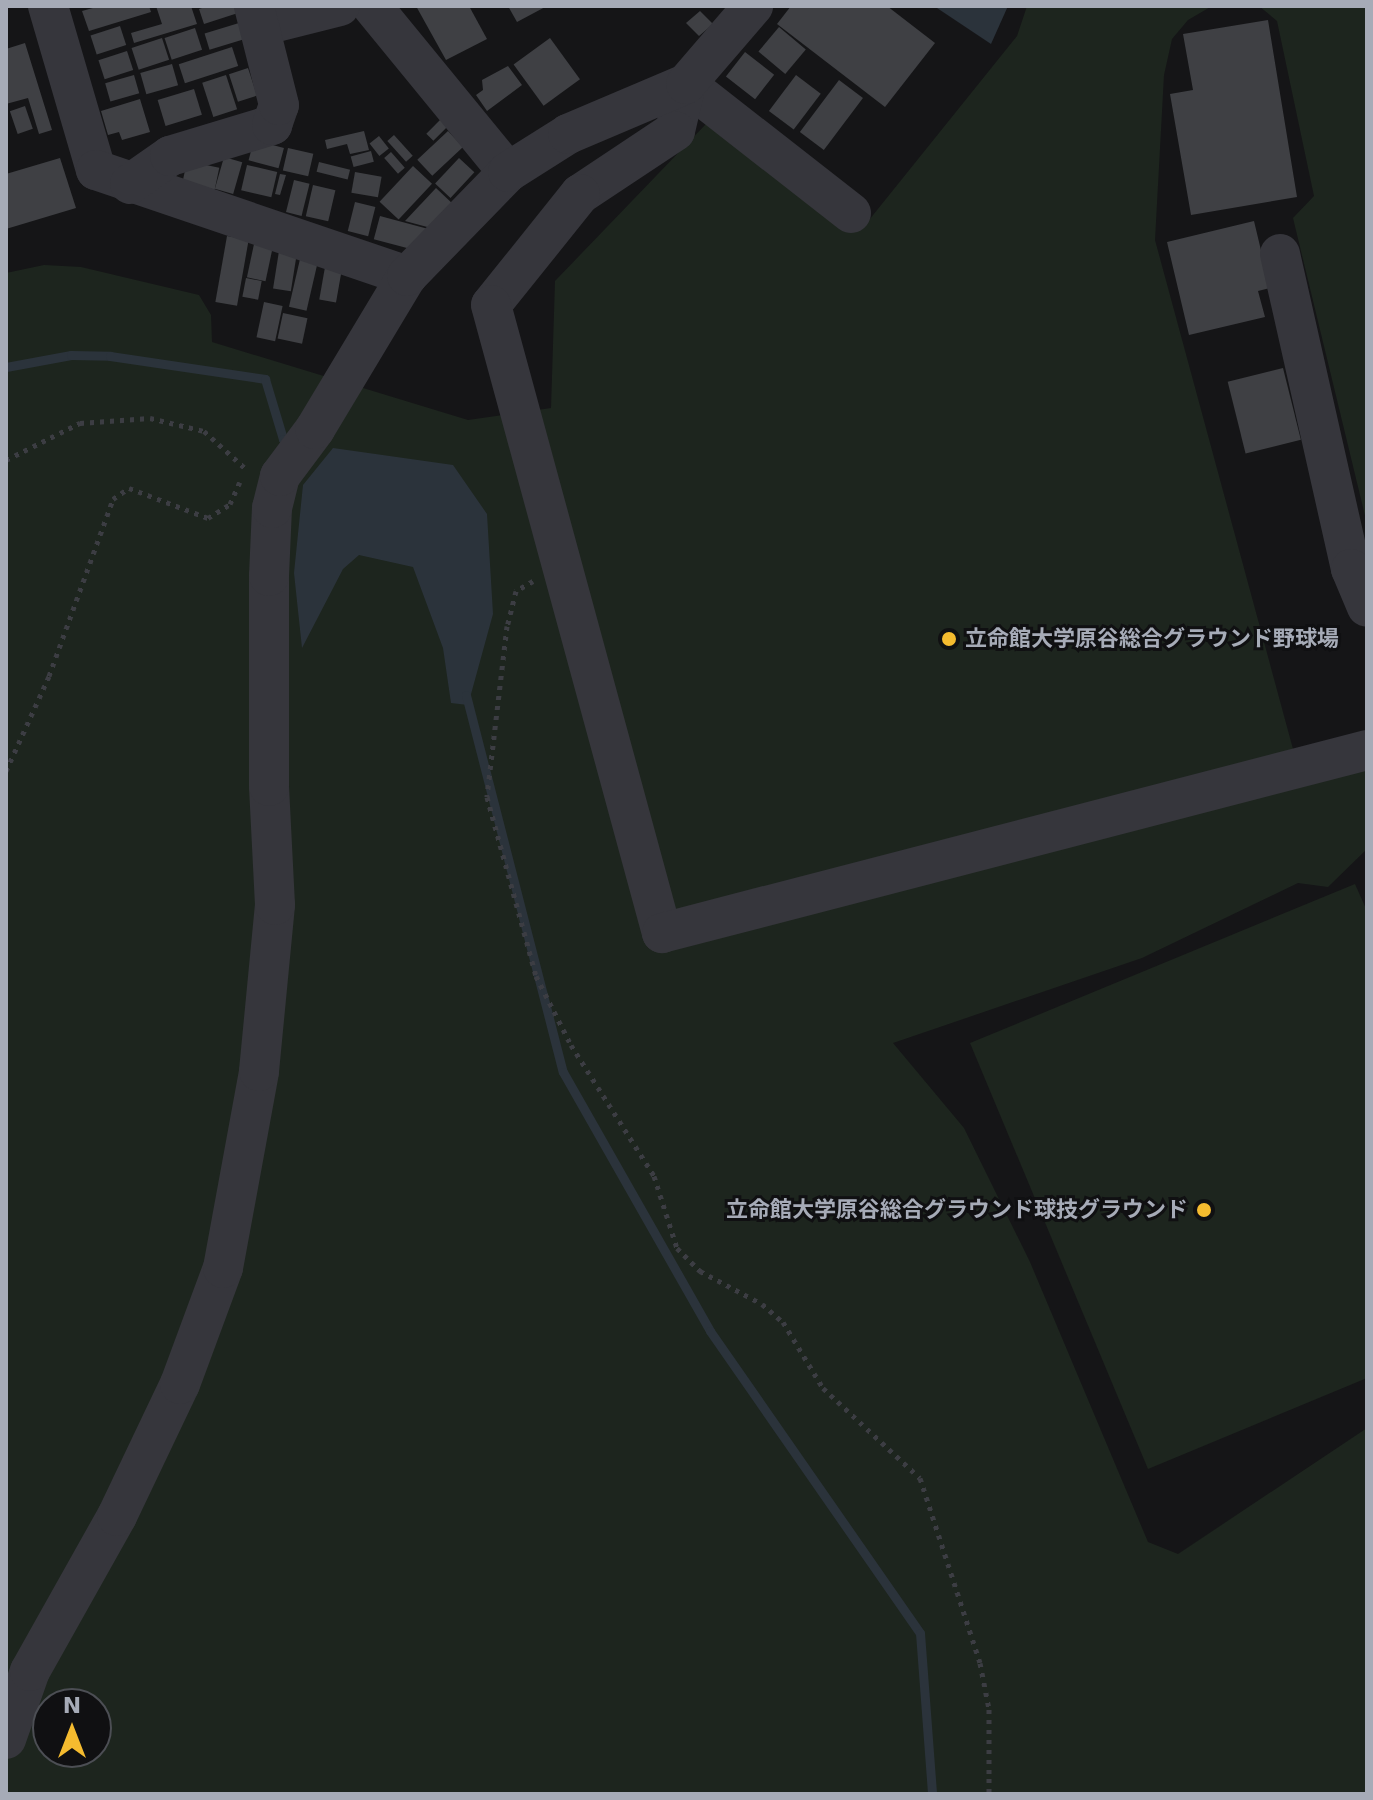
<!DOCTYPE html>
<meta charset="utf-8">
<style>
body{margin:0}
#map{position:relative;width:1373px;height:1800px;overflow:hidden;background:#151517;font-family:"DejaVu Sans","Noto Sans JP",sans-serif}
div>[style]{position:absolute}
.green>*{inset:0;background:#1d251e}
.water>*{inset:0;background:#2b333b}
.stream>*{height:9px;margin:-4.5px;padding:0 4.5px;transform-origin:4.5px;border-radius:4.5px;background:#2b333b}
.building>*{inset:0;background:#3f4044;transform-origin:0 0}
.path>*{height:5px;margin-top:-2.5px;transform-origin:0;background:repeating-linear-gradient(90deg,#3c3d43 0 4px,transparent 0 10px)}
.minor>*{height:40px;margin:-20px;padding:0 20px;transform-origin:20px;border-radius:20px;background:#36363c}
.dots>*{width:22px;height:22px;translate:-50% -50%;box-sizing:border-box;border:4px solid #101012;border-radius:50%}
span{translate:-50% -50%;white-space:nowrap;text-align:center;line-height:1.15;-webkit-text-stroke:6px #101012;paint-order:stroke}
.poi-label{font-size:22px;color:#a6abb7;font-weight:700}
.left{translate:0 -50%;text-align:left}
.right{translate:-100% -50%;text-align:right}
.frame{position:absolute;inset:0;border:8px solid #a6abb7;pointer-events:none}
.north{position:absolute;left:32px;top:1688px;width:80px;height:80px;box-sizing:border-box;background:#101012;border:2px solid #4c4e54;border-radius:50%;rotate:0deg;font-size:22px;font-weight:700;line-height:32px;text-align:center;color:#a6abb7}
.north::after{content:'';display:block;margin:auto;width:28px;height:36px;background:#f5bb2f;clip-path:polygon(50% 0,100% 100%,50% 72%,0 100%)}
</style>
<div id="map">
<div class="green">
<div style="clip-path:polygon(evenodd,1027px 6px,1212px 6px,1188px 20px,1172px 39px,1164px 75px,1155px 240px,1293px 749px,1367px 739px,1367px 849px,1328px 887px,1298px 883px,1142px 958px,893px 1043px,964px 1128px,1030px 1262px,1148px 1542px,1178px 1554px,1367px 1428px,1367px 1794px,6px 1794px,6px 273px,44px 265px,81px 267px,199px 295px,211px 315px,212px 342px,468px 420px,551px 408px,555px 281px,706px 124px,861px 230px,1017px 36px,1027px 6px,48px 1704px,96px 1704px,96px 1752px,48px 1752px,48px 1704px)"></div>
<div style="clip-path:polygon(1259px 6px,1367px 6px,1367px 524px,1293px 218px,1314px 196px,1277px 21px)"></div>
<div style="clip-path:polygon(1355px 884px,1367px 911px,1367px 1378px,1148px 1469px,970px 1043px)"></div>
</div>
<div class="water">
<div style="clip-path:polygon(934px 6px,1008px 6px,991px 44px)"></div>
<div style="clip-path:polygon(333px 448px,453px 465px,487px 514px,493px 614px,468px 705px,451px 703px,443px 648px,413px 567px,359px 555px,343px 569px,302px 648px,294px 573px,303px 485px)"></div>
</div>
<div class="stream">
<div style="left:6px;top:367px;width:66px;rotate:-10.5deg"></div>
<div style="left:71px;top:355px;width:39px;rotate:1deg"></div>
<div style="left:110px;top:356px;width:157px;rotate:8.4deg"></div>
<div style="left:265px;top:379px;width:63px;rotate:73.3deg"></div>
<div style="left:283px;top:439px;width:10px;rotate:11deg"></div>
<div style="left:466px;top:695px;width:389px;rotate:75.6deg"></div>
<div style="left:563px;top:1072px;width:298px;rotate:60.4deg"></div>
<div style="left:710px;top:1331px;width:368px;rotate:55.2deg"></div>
<div style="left:920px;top:1633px;width:161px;rotate:85.7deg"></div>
</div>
<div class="building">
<div style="clip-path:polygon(100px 6px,149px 6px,151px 12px,89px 31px,82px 11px)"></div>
<div style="clip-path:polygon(156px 6px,191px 6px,197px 24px,134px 43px,131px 33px,162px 24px)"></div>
<div style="clip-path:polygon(208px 6px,236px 6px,238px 13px,204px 24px,199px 9px)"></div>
<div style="clip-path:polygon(416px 6px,469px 6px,487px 39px,446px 60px)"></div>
<div style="clip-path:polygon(508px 6px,547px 6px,517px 22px)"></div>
<div style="clip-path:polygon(791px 6px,887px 6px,935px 43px,885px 107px,777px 24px)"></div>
<div style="clip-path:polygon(700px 11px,713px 24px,699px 36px,686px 23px)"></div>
<div style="clip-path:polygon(1268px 20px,1297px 197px,1191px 215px,1170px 94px,1193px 90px,1183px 34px)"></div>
<div style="left:239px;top:23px;width:17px;height:36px;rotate:73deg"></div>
<div style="left:120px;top:26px;width:20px;height:31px;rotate:72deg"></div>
<div style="left:779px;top:27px;width:35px;height:32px;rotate:40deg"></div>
<div style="left:195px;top:28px;width:23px;height:32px;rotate:72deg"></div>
<div style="left:162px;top:38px;width:23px;height:32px;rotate:72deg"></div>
<div style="left:550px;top:38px;width:51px;height:45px;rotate:54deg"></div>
<div style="clip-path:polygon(25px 43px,52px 130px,39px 134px,28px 98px,6px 104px,6px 49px)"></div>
<div style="left:232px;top:47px;width:20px;height:56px;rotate:72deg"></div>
<div style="left:127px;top:51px;width:20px;height:30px;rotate:72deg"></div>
<div style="left:745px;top:52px;width:37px;height:31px;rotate:38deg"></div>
<div style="left:172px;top:64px;width:22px;height:33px;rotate:74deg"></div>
<div style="clip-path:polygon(508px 66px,522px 85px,487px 111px,476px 95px,483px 90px,482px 80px)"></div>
<div style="left:248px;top:68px;width:29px;height:20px;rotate:72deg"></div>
<div style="left:134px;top:75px;width:19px;height:30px;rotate:74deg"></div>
<div style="left:226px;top:75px;width:36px;height:25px;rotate:72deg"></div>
<div style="left:796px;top:75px;width:31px;height:45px;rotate:37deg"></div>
<div style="left:839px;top:80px;width:30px;height:65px;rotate:37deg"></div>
<div style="left:194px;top:89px;width:27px;height:38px;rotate:73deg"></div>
<div style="clip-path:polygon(140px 99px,150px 132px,122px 140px,119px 132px,108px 135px,101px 111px)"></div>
<div style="left:25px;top:106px;width:24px;height:16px;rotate:71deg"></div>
<div style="left:444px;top:116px;width:10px;height:25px;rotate:45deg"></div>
<div style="clip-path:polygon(364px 131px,369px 150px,350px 154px,347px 144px,327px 149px,325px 140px)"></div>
<div style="left:448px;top:131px;width:22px;height:42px;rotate:47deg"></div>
<div style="left:394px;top:135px;width:28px;height:9px;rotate:48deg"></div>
<div style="left:379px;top:136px;width:16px;height:12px;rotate:52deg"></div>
<div style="left:254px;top:140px;width:31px;height:21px;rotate:15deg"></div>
<div style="left:288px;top:148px;width:26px;height:23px;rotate:13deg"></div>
<div style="left:371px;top:151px;width:11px;height:21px;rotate:75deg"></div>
<div style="left:391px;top:152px;width:21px;height:9px;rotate:49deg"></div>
<div style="left:224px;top:157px;width:19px;height:33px;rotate:16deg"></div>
<div style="clip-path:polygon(60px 158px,76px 208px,6px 229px,6px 174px)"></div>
<div style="left:459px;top:158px;width:21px;height:35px;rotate:43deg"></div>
<div style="left:187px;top:161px;width:33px;height:22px;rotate:12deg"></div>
<div style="left:319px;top:162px;width:32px;height:10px;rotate:14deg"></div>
<div style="left:247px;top:165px;width:31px;height:26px;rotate:13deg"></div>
<div style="left:413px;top:166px;width:26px;height:49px;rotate:43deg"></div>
<div style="left:355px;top:172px;width:27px;height:21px;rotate:10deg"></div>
<div style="clip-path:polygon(280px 174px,286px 175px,280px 195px,275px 194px)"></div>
<div style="left:294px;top:180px;width:16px;height:33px;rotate:14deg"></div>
<div style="left:313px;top:185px;width:23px;height:32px;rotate:13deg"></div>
<div style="clip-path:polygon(436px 188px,455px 206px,431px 228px,405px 221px)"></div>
<div style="left:355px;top:202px;width:21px;height:30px;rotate:14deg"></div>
<div style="left:380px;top:216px;width:50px;height:24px;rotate:15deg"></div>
<div style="clip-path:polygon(1254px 221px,1270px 288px,1258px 291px,1265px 317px,1189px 335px,1167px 242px)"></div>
<div style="left:227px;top:236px;width:22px;height:67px;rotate:10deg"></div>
<div style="left:254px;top:244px;width:19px;height:34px;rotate:12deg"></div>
<div style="left:279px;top:251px;width:18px;height:38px;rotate:9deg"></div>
<div style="left:300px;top:259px;width:18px;height:49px;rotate:13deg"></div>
<div style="left:325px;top:267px;width:17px;height:33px;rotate:10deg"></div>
<div style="left:246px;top:278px;width:16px;height:19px;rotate:11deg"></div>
<div style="left:264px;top:302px;width:19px;height:36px;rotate:12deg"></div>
<div style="left:283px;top:313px;width:25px;height:26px;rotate:12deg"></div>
<div style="left:1283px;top:368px;width:74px;height:57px;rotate:76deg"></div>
</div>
<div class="path">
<div style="left:6px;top:460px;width:83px;rotate:-26.6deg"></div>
<div style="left:80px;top:423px;width:70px;rotate:-4.1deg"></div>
<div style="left:150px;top:418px;width:56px;rotate:13.5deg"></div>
<div style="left:204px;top:431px;width:58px;rotate:42.2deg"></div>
<div style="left:533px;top:581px;width:20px;rotate:150deg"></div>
<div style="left:516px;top:591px;width:36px;rotate:104deg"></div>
<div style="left:507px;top:626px;width:172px;rotate:96.7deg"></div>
<div style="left:487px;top:797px;width:186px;rotate:74.7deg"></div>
<div style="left:536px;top:976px;width:77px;rotate:63.1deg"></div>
<div style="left:571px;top:1045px;width:155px;rotate:57.6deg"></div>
<div style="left:654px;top:1176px;width:76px;rotate:72.3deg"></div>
<div style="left:677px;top:1248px;width:33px;rotate:45deg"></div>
<div style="left:700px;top:1271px;width:70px;rotate:28deg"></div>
<div style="left:762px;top:1304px;width:28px;rotate:41deg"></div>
<div style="left:783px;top:1322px;width:77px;rotate:58.8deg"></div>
<div style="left:823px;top:1388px;width:132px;rotate:42.9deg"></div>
<div style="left:920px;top:1478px;width:194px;rotate:72deg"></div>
<div style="left:980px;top:1663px;width:47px;rotate:78.9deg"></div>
<div style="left:989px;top:1709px;width:85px;rotate:90deg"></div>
<div style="left:6px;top:771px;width:104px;rotate:-65.6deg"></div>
<div style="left:49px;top:676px;width:188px;rotate:-70.1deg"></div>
<div style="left:113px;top:499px;width:19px;rotate:-35deg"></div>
<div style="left:129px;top:488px;width:85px;rotate:20.8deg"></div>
<div style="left:208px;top:518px;width:26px;rotate:-32deg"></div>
<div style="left:230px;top:504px;width:24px;rotate:-66deg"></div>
</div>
<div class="minor">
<div style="left:48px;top:6px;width:171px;rotate:73.7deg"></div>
<div style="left:96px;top:170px;width:329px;rotate:18.8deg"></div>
<div style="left:372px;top:6px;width:215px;rotate:50.7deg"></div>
<div style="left:260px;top:26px;width:82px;rotate:-14deg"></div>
<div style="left:130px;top:184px;width:49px;rotate:-35deg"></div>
<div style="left:170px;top:156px;width:107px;rotate:-16.9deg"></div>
<div style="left:272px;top:125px;width:21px;rotate:-71deg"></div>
<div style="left:279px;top:105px;width:102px;rotate:-104.2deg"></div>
<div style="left:851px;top:213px;width:209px;rotate:-142deg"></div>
<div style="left:686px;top:84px;width:48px;rotate:103.2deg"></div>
<div style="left:675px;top:131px;width:114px;rotate:146.4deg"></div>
<div style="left:580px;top:194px;width:142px;rotate:128.7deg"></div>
<div style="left:491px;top:305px;width:651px;rotate:74.77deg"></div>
<div style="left:662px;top:933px;width:728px;rotate:-14.55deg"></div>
<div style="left:1280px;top:254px;width:323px;rotate:77.3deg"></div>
<div style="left:1351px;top:569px;width:41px;rotate:67.2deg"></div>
<div style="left:6px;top:1739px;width:72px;rotate:-70.6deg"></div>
<div style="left:30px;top:1671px;width:178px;rotate:-60.7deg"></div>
<div style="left:117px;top:1516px;width:146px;rotate:-64.5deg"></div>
<div style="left:180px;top:1384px;width:124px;rotate:-69.7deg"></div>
<div style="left:223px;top:1268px;width:200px;rotate:-79.6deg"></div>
<div style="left:259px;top:1071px;width:167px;rotate:-84.5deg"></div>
<div style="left:275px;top:905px;width:119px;rotate:-92.9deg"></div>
<div style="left:269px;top:786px;width:210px;rotate:-90deg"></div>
<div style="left:269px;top:576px;width:68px;rotate:-87.5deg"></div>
<div style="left:272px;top:508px;width:33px;rotate:-76deg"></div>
<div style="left:280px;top:476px;width:59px;rotate:-53.3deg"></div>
<div style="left:315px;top:429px;width:179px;rotate:-59deg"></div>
<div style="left:407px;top:276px;width:145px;rotate:-45.8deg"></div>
<div style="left:508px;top:172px;width:71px;rotate:-32.3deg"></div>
<div style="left:568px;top:134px;width:128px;rotate:-23deg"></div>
<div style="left:686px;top:84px;width:103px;rotate:-49.3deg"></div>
</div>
<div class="dots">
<div style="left:949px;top:639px;background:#f5bb2f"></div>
<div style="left:1204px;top:1210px;background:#f5bb2f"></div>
</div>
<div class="poi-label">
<span class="left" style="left:965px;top:639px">立命館大学原谷総合グラウンド野球場</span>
<span class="right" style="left:1188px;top:1210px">立命館大学原谷総合グラウンド球技グラウンド</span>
</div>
<div class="frame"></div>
<div class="north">N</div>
</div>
